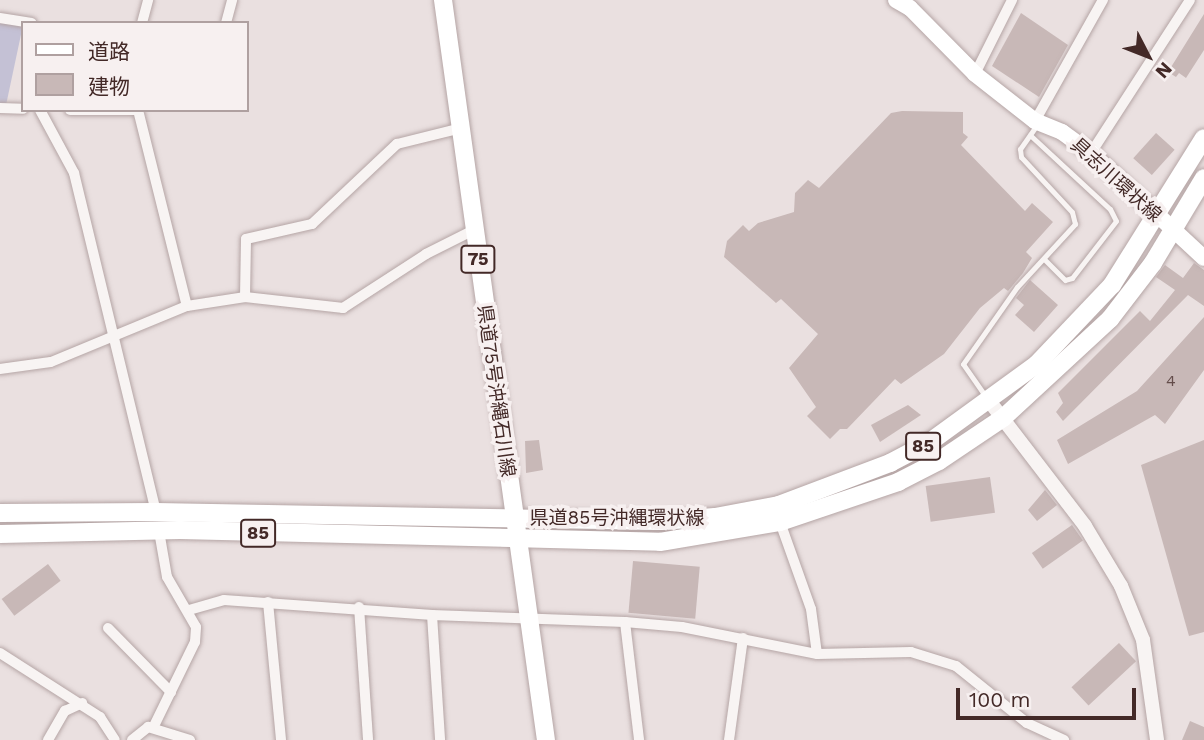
<!DOCTYPE html>
<meta charset="utf-8">
<style>
body{margin:0}
#map{position:relative;width:1204px;height:740px;overflow:hidden;background:#eae0e0;font-family:"Work Sans","Noto Sans JP",sans-serif}
div>[style]{position:absolute}
.green>*{inset:0;background:#c4c1d5;transform-origin:0 0}
.building>*{inset:0;background:#c8b8b7;transform-origin:0 0}
.roads{filter:drop-shadow(0 0 2px #b5a5a5) drop-shadow(0 0 2px #b5a5a5)}
.service>*{height:5px;margin:-2.5px;padding:0 2.5px;transform-origin:2.5px;border-radius:2.5px;background:#f8f4f3}
.minor>*{height:10px;margin:-5px;padding:0 5px;transform-origin:5px;border-radius:5px;background:#f8f4f3}
.tertiary>*{height:14px;margin:-7px;padding:0 7px;transform-origin:7px;border-radius:7px;background:#f8f4f3}
.secondary>*{height:16px;margin:-8px;padding:0 8px;transform-origin:8px;border-radius:8px;background:#fff}
.primary>*{height:18px;margin:-9px;padding:0 9px;transform-origin:9px;border-radius:9px;background:#fff}
span{translate:-50% -50%;white-space:nowrap;text-align:center;line-height:1.15;-webkit-text-stroke:7px #f7f0f0;paint-order:stroke}
.number-label{font-size:16px;color:#644d4b}
.number-label span{-webkit-text-stroke-width:0}
.shield-label span{padding:2px 5px;background:#f7f0f0;border:2px solid;border-radius:5px;-webkit-text-stroke-width:0}
.shield-label{font-size:18px;color:#432927;font-weight:700}
.street-label{font-size:19px;color:#432927}
.legend{position:absolute;left:21px;top:21px;width:228px;height:91px;box-sizing:border-box;background:#f7f0f0;border:2px solid #afa0a0;margin:0;padding:9px 12px;list-style:none;font-size:21px;color:#432927}
.legend li{display:flex;align-items:center;gap:14px;height:35px}
.legend b{width:35px;border:2px solid #afa0a0}
.north{position:absolute;left:1113px;top:21px;width:70px;height:70px;-webkit-text-stroke:5px #f7f0f0;paint-order:stroke;rotate:132deg;font-size:19px;font-weight:700;line-height:28px;text-align:center;color:#432927}
.north::after{content:'';display:block;margin:auto;width:24px;height:32px;background:#432927;clip-path:polygon(50% 0,100% 100%,50% 72%,0 100%)}
.scale{position:absolute;left:956px;top:688px;width:180px;height:32px;box-sizing:border-box;border:4px solid #432927;border-top:0;padding-left:9px;font-size:21px;line-height:24px;white-space:nowrap;color:#432927;-webkit-text-stroke:5px #f7f0f0;paint-order:stroke}
</style>
<div id="map">
<div class="green">
<div style="left:0;top:18px;width:24px;height:90px;rotate:12deg"></div>
</div>
<div class="building">
<div style="clip-path:polygon(1021px 13px,1068px 45px,1039px 97px,992px 66px)"></div>
<div style="clip-path:polygon(1204px 14px,1204px 50px,1186px 78px,1179px 73px,1176px 77px,1168px 72px)"></div>
<div style="clip-path:polygon(902px 111px,963px 112px,963px 133px,968px 137px,961px 145px,1025px 211px,1032px 203px,1053px 222px,1026px 252px,1032px 258px,1023px 273px,1008px 291px,1004px 288px,980px 308px,944px 354px,901px 384px,895px 379px,847px 429px,840px 429px,830px 439px,807px 416px,816px 407px,789px 368px,818px 334px,781px 299px,776px 303px,724px 257px,727px 241px,743px 225px,749px 231px,758px 223px,794px 212px,795px 193px,808px 180px,819px 188px,891px 113px)"></div>
<div style="left:1156px;top:133px;width:25px;height:34px;rotate:42deg"></div>
<div style="clip-path:polygon(1194px 263px,1204px 270px,1204px 306px,1188px 295px,1063px 421px,1056px 412px,1063px 403px,1058px 393px,1140px 311px,1150px 321px,1175px 290px,1156px 277px,1165px 265px,1183px 278px)"></div>
<div style="clip-path:polygon(1030px 280px,1058px 305px,1034px 332px,1015px 315px,1024px 305px,1016px 298px)"></div>
<div style="clip-path:polygon(1204px 317px,1204px 370px,1165px 424px,1155px 415px,1068px 464px,1057px 440px,1137px 391px)"></div>
<div style="clip-path:polygon(908px 405px,921px 415px,880px 442px,871px 425px)"></div>
<div style="clip-path:polygon(539px 440px,543px 470px,526px 473px,525px 441px)"></div>
<div style="clip-path:polygon(1204px 440px,1204px 632px,1189px 636px,1141px 465px)"></div>
<div style="left:990px;top:477px;width:36px;height:65px;rotate:82deg"></div>
<div style="clip-path:polygon(1045px 490px,1057px 505px,1037px 521px,1028px 510px)"></div>
<div style="left:1072px;top:525px;width:19px;height:49px;rotate:55deg"></div>
<div style="left:633px;top:561px;width:67px;height:52px;rotate:5deg"></div>
<div style="left:48px;top:564px;width:21px;height:58px;rotate:53deg"></div>
<div style="left:1119px;top:643px;width:25px;height:65px;rotate:47deg"></div>
<div style="clip-path:polygon(1190px 721px,1204px 727px,1204px 740px,1182px 740px)"></div>
</div>
<div class="roads">
<div class="service">
<div style="left:1030px;top:135px;width:109px;rotate:42.8deg"></div>
<div style="left:1110px;top:209px;width:13px;rotate:63deg"></div>
<div style="left:1116px;top:221px;width:72px;rotate:127.7deg"></div>
<div style="left:1072px;top:278px;width:7px;rotate:164deg"></div>
<div style="left:1065px;top:280px;width:30px;rotate:-135deg"></div>
<div style="left:986px;top:397px;width:40px;rotate:-124.9deg"></div>
<div style="left:963px;top:364px;width:94px;rotate:-55deg"></div>
<div style="left:1017px;top:287px;width:86px;rotate:-47.4deg"></div>
<div style="left:1075px;top:224px;width:12px;rotate:-104deg"></div>
<div style="left:1072px;top:212px;width:75px;rotate:-132.8deg"></div>
<div style="left:1021px;top:157px;width:8px;rotate:-97deg"></div>
<div style="left:1020px;top:149px;width:29px;rotate:-55deg"></div>
</div>
<div class="minor">
<div style="left:0;top:18px;width:32px;rotate:9deg"></div>
<div style="left:142px;top:23px;width:24px;rotate:-75deg"></div>
<div style="left:226px;top:23px;width:24px;rotate:-75deg"></div>
<div style="left:975px;top:74px;width:83px;rotate:-63.4deg"></div>
<div style="left:0;top:108px;width:23px;rotate:2deg"></div>
<div style="left:40px;top:110px;width:72px;rotate:61.6deg"></div>
<div style="left:74px;top:173px;width:349px;rotate:76.4deg"></div>
<div style="left:70px;top:110px;width:64px"></div>
<div style="left:138px;top:110px;width:202px;rotate:76deg"></div>
<div style="left:1035px;top:121px;width:139px;rotate:-60.7deg"></div>
<div style="left:1091px;top:153px;width:182px;rotate:-57.1deg"></div>
<div style="left:245px;top:297px;width:58px;rotate:-89deg"></div>
<div style="left:246px;top:239px;width:68px;rotate:-12.8deg"></div>
<div style="left:312px;top:224px;width:117px;rotate:-43.3deg"></div>
<div style="left:397px;top:144px;width:66px;rotate:-14deg"></div>
<div style="left:0;top:369px;width:51px;rotate:-7.8deg"></div>
<div style="left:51px;top:362px;width:147px;rotate:-22.4deg"></div>
<div style="left:187px;top:306px;width:59px;rotate:-8.8deg"></div>
<div style="left:245px;top:297px;width:99px;rotate:6.4deg"></div>
<div style="left:343px;top:308px;width:99px;rotate:-33deg"></div>
<div style="left:426px;top:254px;width:54px;rotate:-26.6deg"></div>
<div style="left:780px;top:522px;width:92px;rotate:70.4deg"></div>
<div style="left:811px;top:609px;width:45px;rotate:82.4deg"></div>
<div style="left:268px;top:602px;width:139px;rotate:84.6deg"></div>
<div style="left:359px;top:607px;width:133px;rotate:86.1deg"></div>
<div style="left:189px;top:610px;width:36px;rotate:-16deg"></div>
<div style="left:224px;top:600px;width:209px;rotate:4.1deg"></div>
<div style="left:432px;top:615px;width:193px;rotate:2.1deg"></div>
<div style="left:625px;top:622px;width:57px;rotate:5deg"></div>
<div style="left:682px;top:627px;width:138px;rotate:11.3deg"></div>
<div style="left:817px;top:654px;width:94px;rotate:-1.2deg"></div>
<div style="left:911px;top:652px;width:47px;rotate:17.3deg"></div>
<div style="left:956px;top:666px;width:91px;rotate:38.8deg"></div>
<div style="left:1027px;top:723px;width:41px;rotate:24.7deg"></div>
<div style="left:432px;top:615px;width:125px;rotate:86.3deg"></div>
<div style="left:625px;top:622px;width:119px;rotate:83.2deg"></div>
<div style="left:108px;top:628px;width:90px;rotate:45.5deg"></div>
<div style="left:0;top:653px;width:119px;rotate:32.6deg"></div>
<div style="left:100px;top:717px;width:27px;rotate:57deg"></div>
<div style="left:153px;top:728px;width:96px;rotate:-64deg"></div>
<div style="left:195px;top:642px;width:15px;rotate:-86deg"></div>
<div style="left:196px;top:627px;width:58px;rotate:-120.1deg"></div>
<div style="left:167px;top:577px;width:47px;rotate:-99.9deg"></div>
<div style="left:48px;top:740px;width:34px;rotate:-60deg"></div>
<div style="left:65px;top:711px;width:19px;rotate:-25deg"></div>
<div style="left:132px;top:740px;width:21px;rotate:-39deg"></div>
<div style="left:148px;top:727px;width:44px;rotate:17.2deg"></div>
<div style="left:729px;top:740px;width:103px;rotate:-82.2deg"></div>
</div>
<div class="tertiary">
<div style="left:990px;top:402px;width:156px;rotate:52.5deg"></div>
<div style="left:1085px;top:526px;width:70px;rotate:59deg"></div>
<div style="left:1121px;top:586px;width:58px;rotate:67.8deg"></div>
<div style="left:1143px;top:640px;width:101px;rotate:82deg"></div>
</div>
<div class="secondary">
<div style="left:896px;top:0;width:16px;rotate:30deg"></div>
<div style="left:910px;top:8px;width:93px;rotate:45.4deg"></div>
<div style="left:975px;top:74px;width:76px;rotate:38.1deg"></div>
<div style="left:1035px;top:121px;width:29px;rotate:22deg"></div>
<div style="left:1062px;top:132px;width:36px;rotate:36deg"></div>
<div style="left:1091px;top:153px;width:154px;rotate:42.9deg"></div>
</div>
<div class="primary">
<div style="left:443px;top:0;width:747px;rotate:82.08deg"></div>
<div style="left:0;top:513px;width:156px;rotate:-0.4deg"></div>
<div style="left:156px;top:512px;width:504px;rotate:1.02deg"></div>
<div style="left:660px;top:521px;width:55px;rotate:-4.2deg"></div>
<div style="left:715px;top:517px;width:65px;rotate:-10.6deg"></div>
<div style="left:779px;top:505px;width:119px;rotate:-20.7deg"></div>
<div style="left:890px;top:463px;width:45px;rotate:-27.7deg"></div>
<div style="left:930px;top:442px;width:132px;rotate:-36.1deg"></div>
<div style="left:1037px;top:364px;width:109px;rotate:-46.5deg"></div>
<div style="left:1112px;top:285px;width:173px;rotate:-58deg"></div>
<div style="left:0;top:534px;width:180px;rotate:-1.3deg"></div>
<div style="left:180px;top:530px;width:480px;rotate:1.4deg"></div>
<div style="left:660px;top:542px;width:122px;rotate:-9.5deg"></div>
<div style="left:780px;top:522px;width:125px;rotate:-18.7deg"></div>
<div style="left:898px;top:482px;width:46px;rotate:-27.1deg"></div>
<div style="left:939px;top:461px;width:77px;rotate:-33.9deg"></div>
<div style="left:1003px;top:418px;width:146px;rotate:-42.8deg"></div>
<div style="left:1110px;top:319px;width:71px;rotate:-52.5deg"></div>
<div style="left:1153px;top:263px;width:99px;rotate:-59deg"></div>
</div>
</div>
<div class="number-label">
<span style="left:1171px;top:381px">4</span>
</div>
<div class="shield-label">
<span style="left:478px;top:259px">75</span>
<span style="left:923px;top:446px">85</span>
<span style="left:258px;top:533px">85</span>
</div>
<div class="street-label">
<span style="left:1116px;top:180px;rotate:42deg">具志川環状線</span>
<span style="left:496px;top:391px;rotate:82deg">県道75号沖縄石川線</span>
<span style="left:617px;top:518px">県道85号沖縄環状線</span>
</div>
<ul class="legend">
<li><b style="height:9px;background:#fff"></b>道路</li>
<li><b style="height:19px;background:#c8b8b7"></b>建物</li>
</ul>
<div class="north">N</div>
<div class="scale">100 m</div>
</div>
